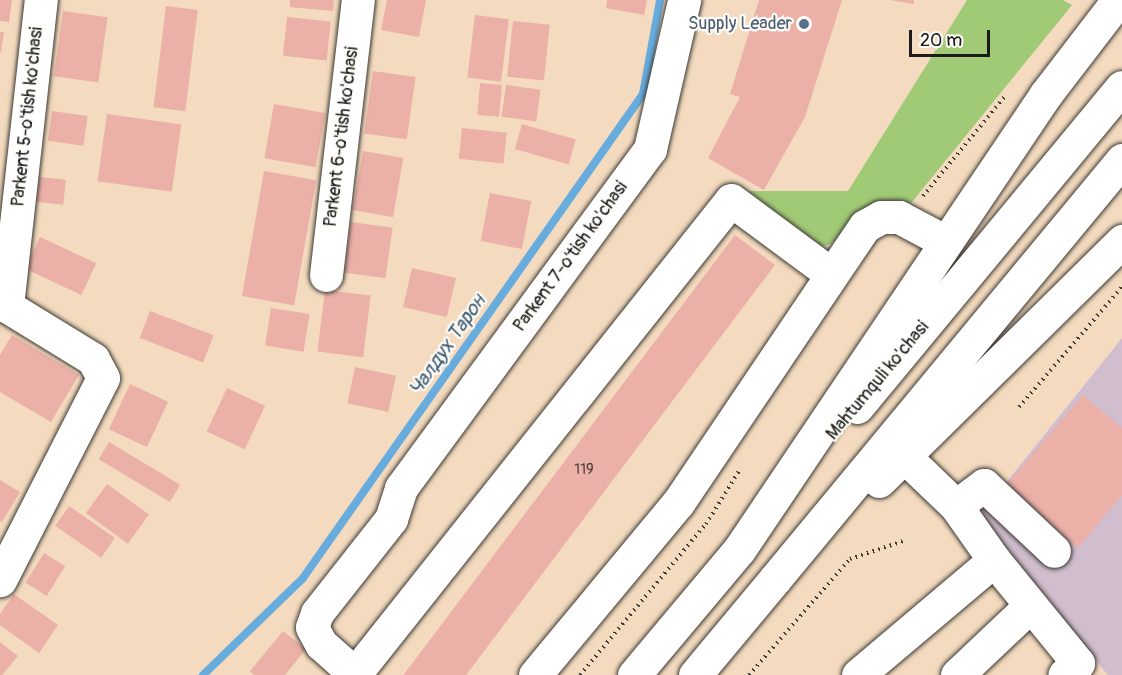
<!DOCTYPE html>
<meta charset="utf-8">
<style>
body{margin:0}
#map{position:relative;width:1122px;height:675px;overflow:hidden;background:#f4dbbf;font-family:Pangolin,sans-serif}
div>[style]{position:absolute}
.industrial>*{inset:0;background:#d0bdce}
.green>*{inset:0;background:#a1ca76}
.stream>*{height:8px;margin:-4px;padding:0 4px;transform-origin:4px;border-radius:4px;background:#67acdd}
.building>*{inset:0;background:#ebb0a8;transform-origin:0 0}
.path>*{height:4px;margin-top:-2px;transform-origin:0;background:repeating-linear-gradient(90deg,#3c3934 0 1.5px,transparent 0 6px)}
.roads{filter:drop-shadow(0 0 2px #3c3934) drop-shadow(0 0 2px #3c3934)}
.minor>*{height:33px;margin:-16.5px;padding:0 16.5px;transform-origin:16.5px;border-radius:16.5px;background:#fff}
.major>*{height:33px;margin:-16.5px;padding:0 16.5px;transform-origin:16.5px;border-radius:16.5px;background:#fff}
.highway>*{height:33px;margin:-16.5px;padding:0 16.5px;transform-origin:16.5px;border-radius:16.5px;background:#fff}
.dots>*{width:16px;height:16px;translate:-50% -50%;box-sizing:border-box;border:3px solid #fdfcf7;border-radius:50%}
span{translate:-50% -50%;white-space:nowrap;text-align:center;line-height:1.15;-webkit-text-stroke:4.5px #fdfcf7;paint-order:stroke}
.number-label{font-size:15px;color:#50413f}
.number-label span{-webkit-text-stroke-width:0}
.service-label{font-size:18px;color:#4e5e75}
.right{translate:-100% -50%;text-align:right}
.street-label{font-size:18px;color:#1c1c1c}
.water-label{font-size:20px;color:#3e5d73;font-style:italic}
.scale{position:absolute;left:909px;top:30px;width:81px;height:27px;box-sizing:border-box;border:3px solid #1c1c1c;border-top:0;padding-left:8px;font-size:18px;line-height:21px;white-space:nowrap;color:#1c1c1c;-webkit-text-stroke:4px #fdfcf7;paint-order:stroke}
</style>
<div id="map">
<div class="industrial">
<div style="clip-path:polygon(1122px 338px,1122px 675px,1108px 675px,977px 519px)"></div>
</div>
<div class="green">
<div style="clip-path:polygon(967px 0,1063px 0,1072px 5px,912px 202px,857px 216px,831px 244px,820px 247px,748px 191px,848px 191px)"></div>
</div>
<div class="stream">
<div style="left:203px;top:675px;width:139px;rotate:-44.1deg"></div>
<div style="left:303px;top:578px;width:591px;rotate:-54.91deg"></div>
<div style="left:643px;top:94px;width:96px;rotate:-79.7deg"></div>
</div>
<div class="building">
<div style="clip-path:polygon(0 0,12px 0,9px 22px,0 21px)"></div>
<div style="clip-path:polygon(290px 0,334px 0,333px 11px,290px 7px)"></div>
<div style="clip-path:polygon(387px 0,426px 0,419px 37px,381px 30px)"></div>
<div style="clip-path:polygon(607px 0,647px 0,644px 15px,606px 8px)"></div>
<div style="clip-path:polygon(759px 0,842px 0,805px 117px,764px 190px,708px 158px,740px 97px,730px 94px)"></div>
<div style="clip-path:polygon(890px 0,914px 0,914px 4px)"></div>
<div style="left:166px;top:6px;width:32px;height:102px;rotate:7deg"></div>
<div style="left:63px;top:11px;width:45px;height:66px;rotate:8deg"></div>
<div style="left:475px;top:15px;width:34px;height:63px;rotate:7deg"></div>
<div style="left:287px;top:17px;width:44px;height:39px;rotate:6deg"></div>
<div style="left:513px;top:21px;width:37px;height:56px;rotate:6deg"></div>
<div style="clip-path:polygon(0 32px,4px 32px,1px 52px,0 52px)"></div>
<div style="left:373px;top:71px;width:43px;height:63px;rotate:8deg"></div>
<div style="left:480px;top:83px;width:22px;height:32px;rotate:5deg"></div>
<div style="left:506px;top:85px;width:35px;height:32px;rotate:8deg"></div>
<div style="left:274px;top:104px;width:52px;height:55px;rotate:10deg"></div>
<div style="left:52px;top:111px;width:36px;height:30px;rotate:8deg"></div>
<div style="left:107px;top:114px;width:75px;height:68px;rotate:8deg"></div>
<div style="left:522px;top:124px;width:56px;height:26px;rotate:16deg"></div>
<div style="left:462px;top:128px;width:45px;height:31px;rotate:6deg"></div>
<div style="left:363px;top:151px;width:41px;height:60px;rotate:10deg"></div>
<div style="left:264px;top:171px;width:53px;height:127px;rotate:10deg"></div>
<div style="left:39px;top:177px;width:27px;height:25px;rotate:6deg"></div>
<div style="left:490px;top:193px;width:42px;height:49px;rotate:11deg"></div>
<div style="left:351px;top:222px;width:42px;height:51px;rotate:8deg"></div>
<div style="left:735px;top:235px;width:50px;height:557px;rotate:37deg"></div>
<div style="left:40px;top:237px;width:62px;height:35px;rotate:25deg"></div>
<div style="left:412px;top:268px;width:45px;height:40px;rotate:13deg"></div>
<div style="left:325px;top:290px;width:46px;height:62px;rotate:7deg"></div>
<div style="left:271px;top:308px;width:39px;height:38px;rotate:9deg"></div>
<div style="left:150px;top:311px;width:68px;height:29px;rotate:21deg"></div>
<div style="clip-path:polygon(12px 335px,79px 375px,51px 422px,0 392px,0 355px)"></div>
<div style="left:355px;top:367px;width:42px;height:37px;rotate:12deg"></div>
<div style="left:130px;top:384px;width:42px;height:50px;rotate:25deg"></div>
<div style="left:227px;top:388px;width:42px;height:48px;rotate:25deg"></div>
<div style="clip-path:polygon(1083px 395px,1122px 428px,1122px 495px,1078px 548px,1005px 486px)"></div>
<div style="left:109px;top:442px;width:83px;height:20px;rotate:31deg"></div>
<div style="clip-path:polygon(0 480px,20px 492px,2px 522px,0 521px)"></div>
<div style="left:107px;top:484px;width:52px;height:36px;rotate:36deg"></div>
<div style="left:69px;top:506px;width:56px;height:24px;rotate:35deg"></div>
<div style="left:44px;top:553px;width:25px;height:35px;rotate:32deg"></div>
<div style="clip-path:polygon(14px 594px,58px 625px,39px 653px,0 625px,0 614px)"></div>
<div style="clip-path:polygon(283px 631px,306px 649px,285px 675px,254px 675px,250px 671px)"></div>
<div style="clip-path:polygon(0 642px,18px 656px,2px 675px,0 675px)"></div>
</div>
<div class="path">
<div style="left:923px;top:196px;width:131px;rotate:-50.6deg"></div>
<div style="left:1019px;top:407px;width:158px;rotate:-49.4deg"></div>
<div style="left:580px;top:675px;width:197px;rotate:-50.2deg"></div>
<div style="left:706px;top:524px;width:62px;rotate:-58.1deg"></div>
<div style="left:749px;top:675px;width:154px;rotate:-49deg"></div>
<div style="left:850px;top:559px;width:59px;rotate:-18.7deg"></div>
</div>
<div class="roads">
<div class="minor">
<div style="left:326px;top:275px;width:277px;rotate:-83.4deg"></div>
<div style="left:0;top:302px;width:109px;rotate:31.5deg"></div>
<div style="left:93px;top:359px;width:21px;rotate:62deg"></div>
<div style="left:103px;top:378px;width:227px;rotate:117deg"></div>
<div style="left:7px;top:306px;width:308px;rotate:-83.7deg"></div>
<div style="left:905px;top:457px;width:71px;rotate:43.9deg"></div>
<div style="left:956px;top:506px;width:35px;rotate:-37deg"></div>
<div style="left:984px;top:485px;width:96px;rotate:43.3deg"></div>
<div style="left:994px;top:560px;width:133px;rotate:50.8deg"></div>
<div style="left:1078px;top:663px;width:18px;rotate:139deg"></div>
<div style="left:355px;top:674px;width:45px;rotate:-138.6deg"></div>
<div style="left:321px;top:644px;width:19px;rotate:-118deg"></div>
<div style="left:312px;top:627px;width:15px;rotate:-70deg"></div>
<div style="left:317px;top:613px;width:120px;rotate:-51.8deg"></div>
<div style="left:391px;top:519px;width:33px;rotate:-72deg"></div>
<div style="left:401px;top:488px;width:421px;rotate:-53.7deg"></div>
<div style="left:650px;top:149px;width:153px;rotate:-77.1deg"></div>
<div style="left:354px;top:675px;width:606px;rotate:-51.56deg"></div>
<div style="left:731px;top:200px;width:124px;rotate:36.5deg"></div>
<div style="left:535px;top:675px;width:224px;rotate:-50.3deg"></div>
<div style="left:678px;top:503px;width:334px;rotate:-56deg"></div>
<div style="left:865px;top:226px;width:18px;rotate:-29deg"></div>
<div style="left:881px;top:217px;width:18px"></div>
<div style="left:899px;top:217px;width:53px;rotate:28deg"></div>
<div style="left:858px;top:675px;width:178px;rotate:-40.2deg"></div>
<div style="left:994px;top:560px;width:66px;rotate:-125.1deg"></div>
<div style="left:957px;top:675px;width:100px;rotate:-43.4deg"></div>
</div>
<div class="major">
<div style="left:634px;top:675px;width:163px;rotate:-50deg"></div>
<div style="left:695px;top:675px;width:125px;rotate:-50.2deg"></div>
</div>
<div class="highway">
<div style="left:857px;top:407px;width:415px;rotate:-50.4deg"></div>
<div style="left:879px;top:481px;width:342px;rotate:-44.6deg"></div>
<div style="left:739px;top:550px;width:550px;rotate:-56.05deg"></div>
<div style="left:1046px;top:94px;width:118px;rotate:-52.5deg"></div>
<div style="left:775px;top:579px;width:544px;rotate:-50.37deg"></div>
</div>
</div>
<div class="dots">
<div style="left:804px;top:24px;background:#5c6f8a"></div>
</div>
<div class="number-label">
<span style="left:584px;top:470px">119</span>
</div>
<div class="service-label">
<span class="right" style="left:792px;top:24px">Supply Leader</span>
</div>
<div class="street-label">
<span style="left:28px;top:117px;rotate:-84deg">Parkent 5-o'tish ko'chasi</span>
<span style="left:342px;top:137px;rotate:-83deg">Parkent 6-o'tish ko'chasi</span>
<span style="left:571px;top:257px;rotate:-54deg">Parkent 7-o'tish ko'chasi</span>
<span style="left:878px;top:381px;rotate:-50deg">Mahtumquli ko'chasi</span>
</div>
<div class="water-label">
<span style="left:447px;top:345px;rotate:-55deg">Чалдух Тарон</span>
</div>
<div class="scale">20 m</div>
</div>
